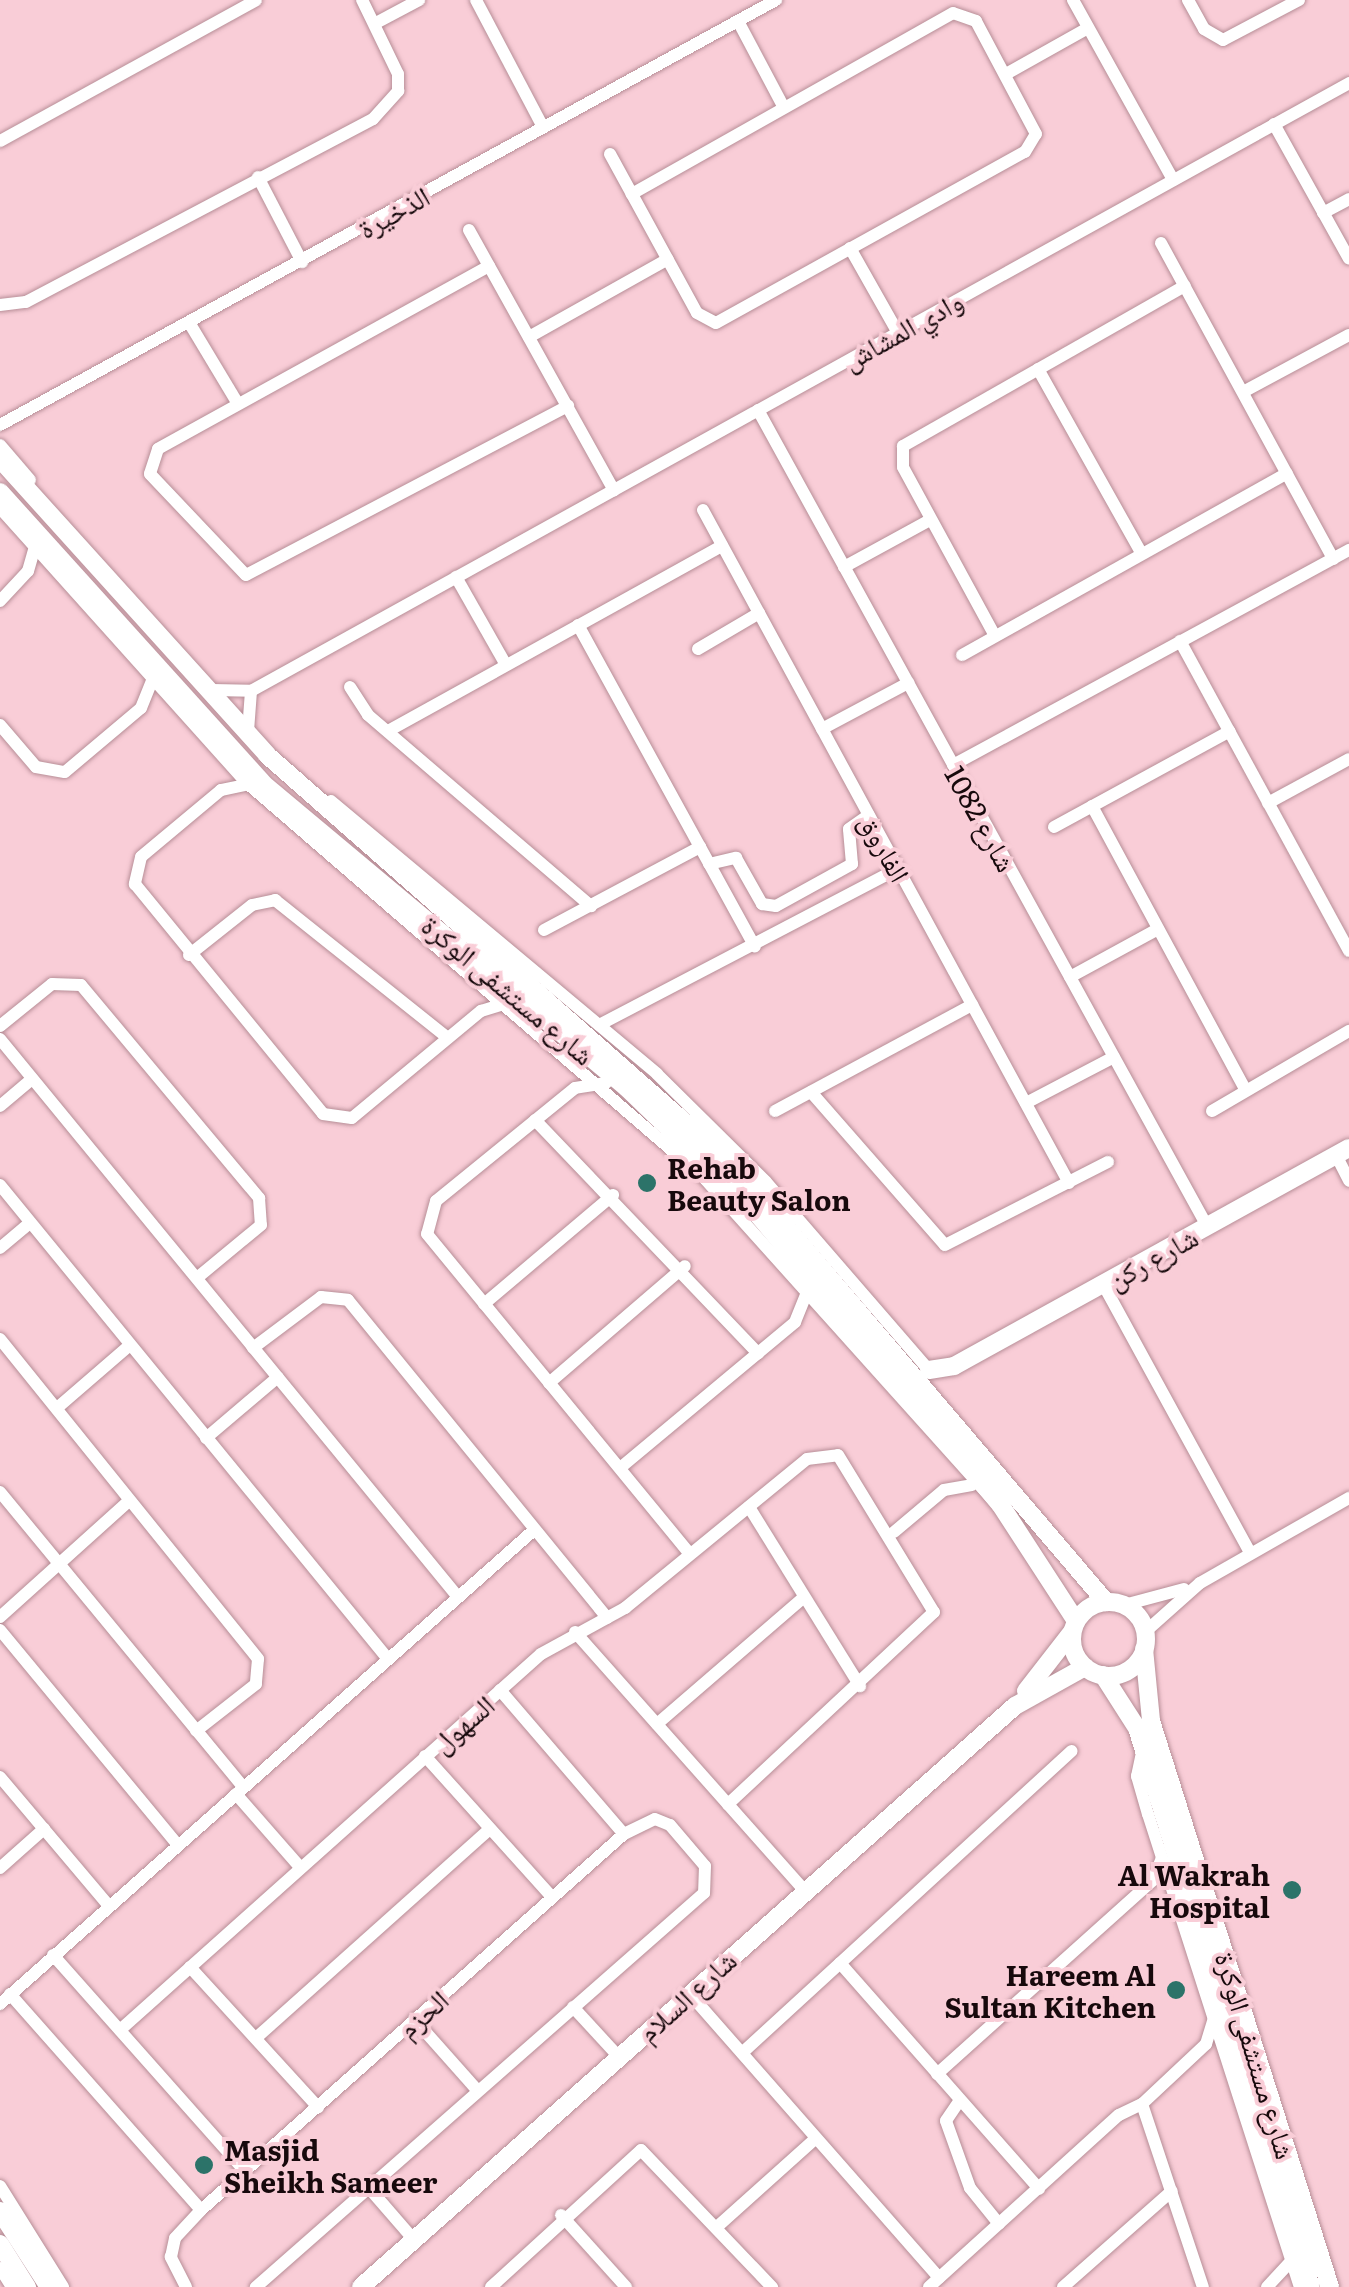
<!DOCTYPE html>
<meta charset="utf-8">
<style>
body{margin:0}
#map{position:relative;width:1349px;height:2287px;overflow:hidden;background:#f9cdd7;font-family:Literata,"Noto Naskh Arabic",serif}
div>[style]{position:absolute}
.roads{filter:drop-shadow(0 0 2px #b78e97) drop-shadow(0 0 2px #b78e97)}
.street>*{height:12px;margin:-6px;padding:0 6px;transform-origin:6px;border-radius:6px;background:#fff}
.secondary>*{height:18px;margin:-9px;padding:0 9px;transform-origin:9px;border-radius:9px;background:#fff}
.secondary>.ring{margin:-9px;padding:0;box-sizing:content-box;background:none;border:18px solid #fff;border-radius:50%}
.dots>*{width:28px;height:28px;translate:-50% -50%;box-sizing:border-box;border:5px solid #f9cdd7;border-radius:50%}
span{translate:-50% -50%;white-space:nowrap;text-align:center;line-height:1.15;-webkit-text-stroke:8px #f9cdd7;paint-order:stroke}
.street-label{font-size:28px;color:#17090c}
.poi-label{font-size:28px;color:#17090c;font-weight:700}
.left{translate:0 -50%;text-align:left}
.right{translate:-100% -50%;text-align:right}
</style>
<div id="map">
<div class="roads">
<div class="street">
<div style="left:476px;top:0;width:144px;rotate:62.2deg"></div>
<div style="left:1073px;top:0;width:206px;rotate:60.9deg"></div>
<div style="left:1188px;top:0;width:33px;rotate:61deg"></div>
<div style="left:1204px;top:29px;width:22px;rotate:30deg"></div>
<div style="left:1223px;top:40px;width:86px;rotate:-27.8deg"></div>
<div style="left:738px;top:21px;width:98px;rotate:62.1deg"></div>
<div style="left:376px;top:23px;width:49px;rotate:-28.1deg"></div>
<div style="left:1006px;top:74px;width:94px;rotate:-29.3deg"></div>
<div style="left:1274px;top:124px;width:154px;rotate:60.9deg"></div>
<div style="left:0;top:141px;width:292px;rotate:-28.8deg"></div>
<div style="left:610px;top:154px;width:181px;rotate:61.3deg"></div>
<div style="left:697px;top:313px;width:21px;rotate:28deg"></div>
<div style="left:716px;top:323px;width:353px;rotate:-29deg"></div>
<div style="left:1025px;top:152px;width:21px;rotate:-59deg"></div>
<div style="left:1036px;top:134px;width:128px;rotate:-118deg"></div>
<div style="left:976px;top:21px;width:24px;rotate:-161deg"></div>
<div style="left:953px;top:13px;width:369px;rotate:150.6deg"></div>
<div style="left:258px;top:177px;width:96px;rotate:62.6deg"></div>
<div style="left:1323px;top:213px;width:30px;rotate:-28deg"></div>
<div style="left:469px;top:230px;width:298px;rotate:60.9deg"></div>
<div style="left:1161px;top:243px;width:360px;rotate:61.4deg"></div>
<div style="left:850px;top:248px;width:95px;rotate:60.5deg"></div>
<div style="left:489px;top:266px;width:378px;rotate:151.1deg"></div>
<div style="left:158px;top:449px;width:26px;rotate:108deg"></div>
<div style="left:150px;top:474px;width:139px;rotate:46.5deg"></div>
<div style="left:246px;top:575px;width:364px;rotate:-27.7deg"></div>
<div style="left:0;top:305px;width:26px;rotate:-7deg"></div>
<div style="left:26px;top:302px;width:392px;rotate:-27.8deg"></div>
<div style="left:373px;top:119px;width:38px;rotate:-48deg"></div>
<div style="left:398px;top:91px;width:17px;rotate:-90deg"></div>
<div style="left:398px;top:74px;width:82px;rotate:-115.9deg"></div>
<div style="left:190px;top:324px;width:93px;rotate:59deg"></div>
<div style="left:529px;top:337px;width:159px;rotate:-29.3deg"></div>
<div style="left:1038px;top:369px;width:212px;rotate:60.7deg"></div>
<div style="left:1243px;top:392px;width:120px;rotate:-28.3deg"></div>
<div style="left:758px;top:410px;width:931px;rotate:61.18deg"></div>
<div style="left:0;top:425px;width:885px;rotate:-28.71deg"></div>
<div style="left:0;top:445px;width:46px;rotate:49.4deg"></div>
<div style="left:0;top:508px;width:371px;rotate:48.1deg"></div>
<div style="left:248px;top:784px;width:604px;rotate:40.84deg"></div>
<div style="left:705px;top:1179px;width:435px;rotate:48.1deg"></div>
<div style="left:703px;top:510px;width:766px;rotate:61.46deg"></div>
<div style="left:844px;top:567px;width:98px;rotate:-28.7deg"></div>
<div style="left:456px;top:577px;width:101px;rotate:60.4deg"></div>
<div style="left:0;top:601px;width:41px;rotate:-47deg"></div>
<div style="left:28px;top:571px;width:26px;rotate:-74deg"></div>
<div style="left:578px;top:625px;width:367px;rotate:61.2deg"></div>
<div style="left:995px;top:636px;width:192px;rotate:-118.6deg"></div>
<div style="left:903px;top:467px;width:21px;rotate:-90deg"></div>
<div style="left:903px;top:446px;width:324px;rotate:-29.6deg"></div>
<div style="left:1180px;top:641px;width:353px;rotate:61.4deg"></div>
<div style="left:698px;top:649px;width:71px;rotate:-30.5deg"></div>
<div style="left:962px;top:655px;width:372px;rotate:-29.2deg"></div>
<div style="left:350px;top:687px;width:33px;rotate:57deg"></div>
<div style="left:368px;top:715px;width:294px;rotate:40.6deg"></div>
<div style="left:212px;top:690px;width:39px;rotate:1deg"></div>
<div style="left:251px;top:691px;width:1255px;rotate:-28.97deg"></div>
<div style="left:0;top:725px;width:55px;rotate:49.4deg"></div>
<div style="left:36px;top:767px;width:29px;rotate:10deg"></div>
<div style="left:65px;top:772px;width:99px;rotate:-40.1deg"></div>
<div style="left:141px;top:708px;width:31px;rotate:-68deg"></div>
<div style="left:822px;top:729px;width:98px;rotate:-28.1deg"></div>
<div style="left:248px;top:731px;width:40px;rotate:-85.7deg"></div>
<div style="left:388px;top:731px;width:382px;rotate:-29deg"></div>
<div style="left:953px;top:765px;width:451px;rotate:-28.5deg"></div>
<div style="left:250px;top:784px;width:30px;rotate:168deg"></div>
<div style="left:221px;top:790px;width:104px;rotate:140.1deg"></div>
<div style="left:141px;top:857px;width:28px;rotate:103deg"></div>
<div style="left:135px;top:884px;width:297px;rotate:50.7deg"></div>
<div style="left:323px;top:1114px;width:29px;rotate:8deg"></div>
<div style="left:352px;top:1118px;width:168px;rotate:-39.7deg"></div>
<div style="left:481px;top:1011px;width:28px;rotate:-17deg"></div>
<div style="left:331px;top:801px;width:425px;rotate:39.9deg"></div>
<div style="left:657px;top:1074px;width:153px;rotate:44.7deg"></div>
<div style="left:766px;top:1182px;width:249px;rotate:49.1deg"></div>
<div style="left:1268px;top:803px;width:92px;rotate:-28.5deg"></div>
<div style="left:1092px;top:806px;width:319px;rotate:61.6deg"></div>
<div style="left:1054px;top:827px;width:200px;rotate:-28.6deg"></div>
<div style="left:709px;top:864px;width:28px;rotate:-13deg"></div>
<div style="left:736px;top:858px;width:53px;rotate:60.5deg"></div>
<div style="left:762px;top:904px;width:14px;rotate:8deg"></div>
<div style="left:776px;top:906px;width:87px;rotate:-28.9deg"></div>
<div style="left:852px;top:864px;width:35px;rotate:-95deg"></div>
<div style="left:849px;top:829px;width:24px;rotate:-35deg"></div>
<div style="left:544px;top:930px;width:177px;rotate:-28deg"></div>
<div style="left:189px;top:955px;width:80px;rotate:-38.4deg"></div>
<div style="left:252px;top:905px;width:24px;rotate:-12deg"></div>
<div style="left:275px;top:900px;width:221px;rotate:38.6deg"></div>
<div style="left:1070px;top:977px;width:100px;rotate:-28.6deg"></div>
<div style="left:599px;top:1025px;width:337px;rotate:-27.6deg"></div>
<div style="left:0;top:1026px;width:67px;rotate:-38.9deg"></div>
<div style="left:52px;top:984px;width:29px;rotate:2deg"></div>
<div style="left:81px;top:985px;width:278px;rotate:50.1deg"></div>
<div style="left:259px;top:1198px;width:27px;rotate:86deg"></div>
<div style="left:261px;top:1225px;width:83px;rotate:140.4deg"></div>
<div style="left:0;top:1039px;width:722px;rotate:50.62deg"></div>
<div style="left:606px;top:1083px;width:31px;rotate:171deg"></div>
<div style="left:575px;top:1088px;width:179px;rotate:140.9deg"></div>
<div style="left:436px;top:1201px;width:34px;rotate:105deg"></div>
<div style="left:427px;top:1234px;width:414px;rotate:50.6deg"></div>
<div style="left:811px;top:1092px;width:203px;rotate:48.8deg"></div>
<div style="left:945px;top:1245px;width:183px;rotate:-27deg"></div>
<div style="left:1026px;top:1103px;width:99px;rotate:-27.6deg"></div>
<div style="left:0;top:1106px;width:42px;rotate:-40.2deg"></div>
<div style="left:775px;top:1111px;width:224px;rotate:-28.3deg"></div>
<div style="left:1212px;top:1111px;width:159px;rotate:-30.3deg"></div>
<div style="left:535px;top:1120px;width:323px;rotate:46.3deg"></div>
<div style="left:1336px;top:1155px;width:29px;rotate:63deg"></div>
<div style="left:0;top:1185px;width:613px;rotate:50.7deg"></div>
<div style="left:0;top:1248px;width:39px;rotate:-40deg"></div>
<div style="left:1103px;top:1284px;width:306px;rotate:61.3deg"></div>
<div style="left:484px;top:1304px;width:169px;rotate:-40.2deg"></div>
<div style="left:0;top:1339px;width:411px;rotate:51.1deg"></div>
<div style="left:258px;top:1659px;width:25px;rotate:95deg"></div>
<div style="left:256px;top:1684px;width:76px;rotate:141.9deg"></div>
<div style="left:253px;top:1348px;width:85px;rotate:-36.9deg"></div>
<div style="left:321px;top:1297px;width:27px;rotate:6deg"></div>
<div style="left:348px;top:1300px;width:410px;rotate:50.8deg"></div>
<div style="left:549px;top:1383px;width:179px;rotate:-40.7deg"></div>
<div style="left:57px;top:1408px;width:96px;rotate:-40.8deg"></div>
<div style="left:206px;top:1438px;width:94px;rotate:-40.3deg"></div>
<div style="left:620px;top:1468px;width:228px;rotate:-39.8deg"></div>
<div style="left:795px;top:1322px;width:35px;rotate:-68deg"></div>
<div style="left:0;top:1492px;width:382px;rotate:50.5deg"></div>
<div style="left:749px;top:1507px;width:211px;rotate:58.2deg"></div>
<div style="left:894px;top:1532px;width:65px;rotate:-40deg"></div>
<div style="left:944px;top:1490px;width:28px;rotate:-10deg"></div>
<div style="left:1124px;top:1605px;width:62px;rotate:-14.9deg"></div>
<div style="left:0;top:1617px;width:173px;rotate:-42deg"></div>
<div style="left:0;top:1630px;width:279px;rotate:50.4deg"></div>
<div style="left:575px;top:1632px;width:345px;rotate:48.4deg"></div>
<div style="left:1145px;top:1632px;width:74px;rotate:-41.7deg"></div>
<div style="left:1200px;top:1583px;width:172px;rotate:-29.7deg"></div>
<div style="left:500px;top:1690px;width:190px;rotate:49.3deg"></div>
<div style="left:657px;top:1724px;width:194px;rotate:-40.8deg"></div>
<div style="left:1143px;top:1748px;width:29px;rotate:102deg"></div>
<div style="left:1137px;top:1776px;width:40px;rotate:74deg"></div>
<div style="left:1148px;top:1814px;width:497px;rotate:72.2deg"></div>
<div style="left:425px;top:1756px;width:190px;rotate:48deg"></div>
<div style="left:0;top:1777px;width:169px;rotate:49.8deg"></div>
<div style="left:236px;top:1794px;width:97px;rotate:48.8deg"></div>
<div style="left:0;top:1868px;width:59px;rotate:-41.6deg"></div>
<div style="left:53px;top:1955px;width:290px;rotate:48.4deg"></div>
<div style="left:840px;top:1963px;width:301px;rotate:48.6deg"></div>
<div style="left:190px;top:1967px;width:190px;rotate:47.6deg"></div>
<div style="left:689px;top:1993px;width:379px;rotate:48.7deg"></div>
<div style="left:10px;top:1994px;width:288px;rotate:48.5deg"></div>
<div style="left:0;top:2004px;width:714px;rotate:-41.59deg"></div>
<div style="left:573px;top:2007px;width:67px;rotate:47.4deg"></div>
<div style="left:414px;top:2019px;width:96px;rotate:48.4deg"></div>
<div style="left:120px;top:2030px;width:564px;rotate:-41.77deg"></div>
<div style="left:541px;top:1654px;width:96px;rotate:-28.7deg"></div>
<div style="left:625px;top:1608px;width:235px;rotate:-39.3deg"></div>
<div style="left:807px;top:1459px;width:31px;rotate:-7deg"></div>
<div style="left:838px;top:1455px;width:184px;rotate:58.6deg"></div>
<div style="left:934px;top:1612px;width:282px;rotate:137deg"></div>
<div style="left:256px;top:2038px;width:312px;rotate:-41.8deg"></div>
<div style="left:742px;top:2053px;width:447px;rotate:-42.5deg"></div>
<div style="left:937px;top:2074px;width:290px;rotate:-41.9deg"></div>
<div style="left:1153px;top:1880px;width:24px;rotate:-68deg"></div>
<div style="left:960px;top:2100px;width:25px;rotate:124deg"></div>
<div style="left:946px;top:2121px;width:71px;rotate:70.3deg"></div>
<div style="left:970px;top:2188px;width:46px;rotate:51.1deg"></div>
<div style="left:1142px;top:2104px;width:193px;rotate:71.6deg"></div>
<div style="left:0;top:2186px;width:119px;rotate:58deg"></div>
<div style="left:369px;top:2188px;width:69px;rotate:49.1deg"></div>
<div style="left:561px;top:2215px;width:97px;rotate:47.9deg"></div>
<div style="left:718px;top:2226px;width:129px;rotate:-41.9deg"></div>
<div style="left:0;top:2268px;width:22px;rotate:58deg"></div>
<div style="left:186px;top:2287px;width:34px;rotate:-117deg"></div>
<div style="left:171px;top:2257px;width:19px;rotate:-78deg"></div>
<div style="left:175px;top:2238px;width:38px;rotate:-47deg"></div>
<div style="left:201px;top:2210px;width:566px;rotate:-41.63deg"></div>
<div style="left:624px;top:1834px;width:34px;rotate:-26deg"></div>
<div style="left:655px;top:1819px;width:16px;rotate:22deg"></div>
<div style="left:670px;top:1825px;width:54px;rotate:49.5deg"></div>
<div style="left:705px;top:1866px;width:27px;rotate:92deg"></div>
<div style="left:704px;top:1893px;width:597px;rotate:138.67deg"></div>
<div style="left:491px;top:2287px;width:203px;rotate:-42.4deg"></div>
<div style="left:641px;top:2150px;width:190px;rotate:46.3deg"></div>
<div style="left:929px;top:2287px;width:256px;rotate:-42.2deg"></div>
<div style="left:1119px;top:2115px;width:25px;rotate:-26deg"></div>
<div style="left:1142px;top:2104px;width:88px;rotate:-43.2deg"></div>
<div style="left:1206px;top:2044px;width:27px;rotate:-73deg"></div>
<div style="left:1063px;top:2287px;width:145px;rotate:-41.4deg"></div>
<div style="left:1267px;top:2287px;width:37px;rotate:-47deg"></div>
</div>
<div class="secondary">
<div style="left:0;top:459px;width:399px;rotate:47.9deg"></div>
<div style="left:267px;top:755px;width:619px;rotate:41.33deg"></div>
<div style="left:732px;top:1164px;width:576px;rotate:49.51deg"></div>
<div style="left:0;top:492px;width:398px;rotate:47.9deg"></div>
<div style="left:267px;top:787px;width:469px;rotate:39.9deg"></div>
<div style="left:627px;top:1088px;width:184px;rotate:44.1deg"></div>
<div style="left:759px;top:1216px;width:376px;rotate:50.1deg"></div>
<div style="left:1000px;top:1504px;width:140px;rotate:57deg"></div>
<div style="left:929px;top:1370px;width:25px;rotate:-9deg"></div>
<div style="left:954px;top:1366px;width:451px;rotate:-28.9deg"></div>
<div class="ring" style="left:1072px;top:1602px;width:56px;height:56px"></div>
<div style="left:1144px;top:1649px;width:72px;rotate:84.4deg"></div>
<div style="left:1151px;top:1721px;width:594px;rotate:72.45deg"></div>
<div style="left:1103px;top:1675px;width:63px;rotate:57.3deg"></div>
<div style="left:1137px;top:1728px;width:585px;rotate:72.71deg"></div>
<div style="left:1026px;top:1691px;width:75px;rotate:-52.1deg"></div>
<div style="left:0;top:2211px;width:90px;rotate:57.2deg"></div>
<div style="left:0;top:2244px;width:51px;rotate:57.9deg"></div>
<div style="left:361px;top:2287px;width:875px;rotate:-41.62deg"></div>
<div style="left:1015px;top:1706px;width:80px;rotate:-29.1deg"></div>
</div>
</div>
<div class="dots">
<div style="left:647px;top:1183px;background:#2c7369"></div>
<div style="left:1292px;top:1890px;background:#2c7369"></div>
<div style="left:1176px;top:1990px;background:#2c7369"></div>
<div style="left:204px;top:2165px;background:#2c7369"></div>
</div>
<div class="street-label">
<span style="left:393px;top:211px;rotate:-29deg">الذخيرة</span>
<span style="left:902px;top:329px;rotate:-29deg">وادي المشاش</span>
<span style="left:982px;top:818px;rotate:61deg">شارع 1082</span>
<span style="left:886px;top:847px;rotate:61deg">الفاروق</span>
<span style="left:509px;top:989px;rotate:40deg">شارع مستشفى الوكرة</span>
<span style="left:1152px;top:1257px;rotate:-29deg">شارع ركن</span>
<span style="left:462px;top:1723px;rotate:-41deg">السهول</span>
<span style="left:686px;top:1995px;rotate:-42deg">شارع السلام</span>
<span style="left:422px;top:2013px;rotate:-42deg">الحزم</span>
<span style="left:1257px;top:2055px;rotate:73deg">شارع مستشفى الوكرة</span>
</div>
<div class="poi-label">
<span class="left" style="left:667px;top:1183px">Rehab<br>Beauty Salon</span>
<span class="right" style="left:1270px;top:1890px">Al Wakrah<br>Hospital</span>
<span class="right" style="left:1156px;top:1990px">Hareem Al<br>Sultan Kitchen</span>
<span class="left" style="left:224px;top:2165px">Masjid<br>Sheikh Sameer</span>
</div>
</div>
